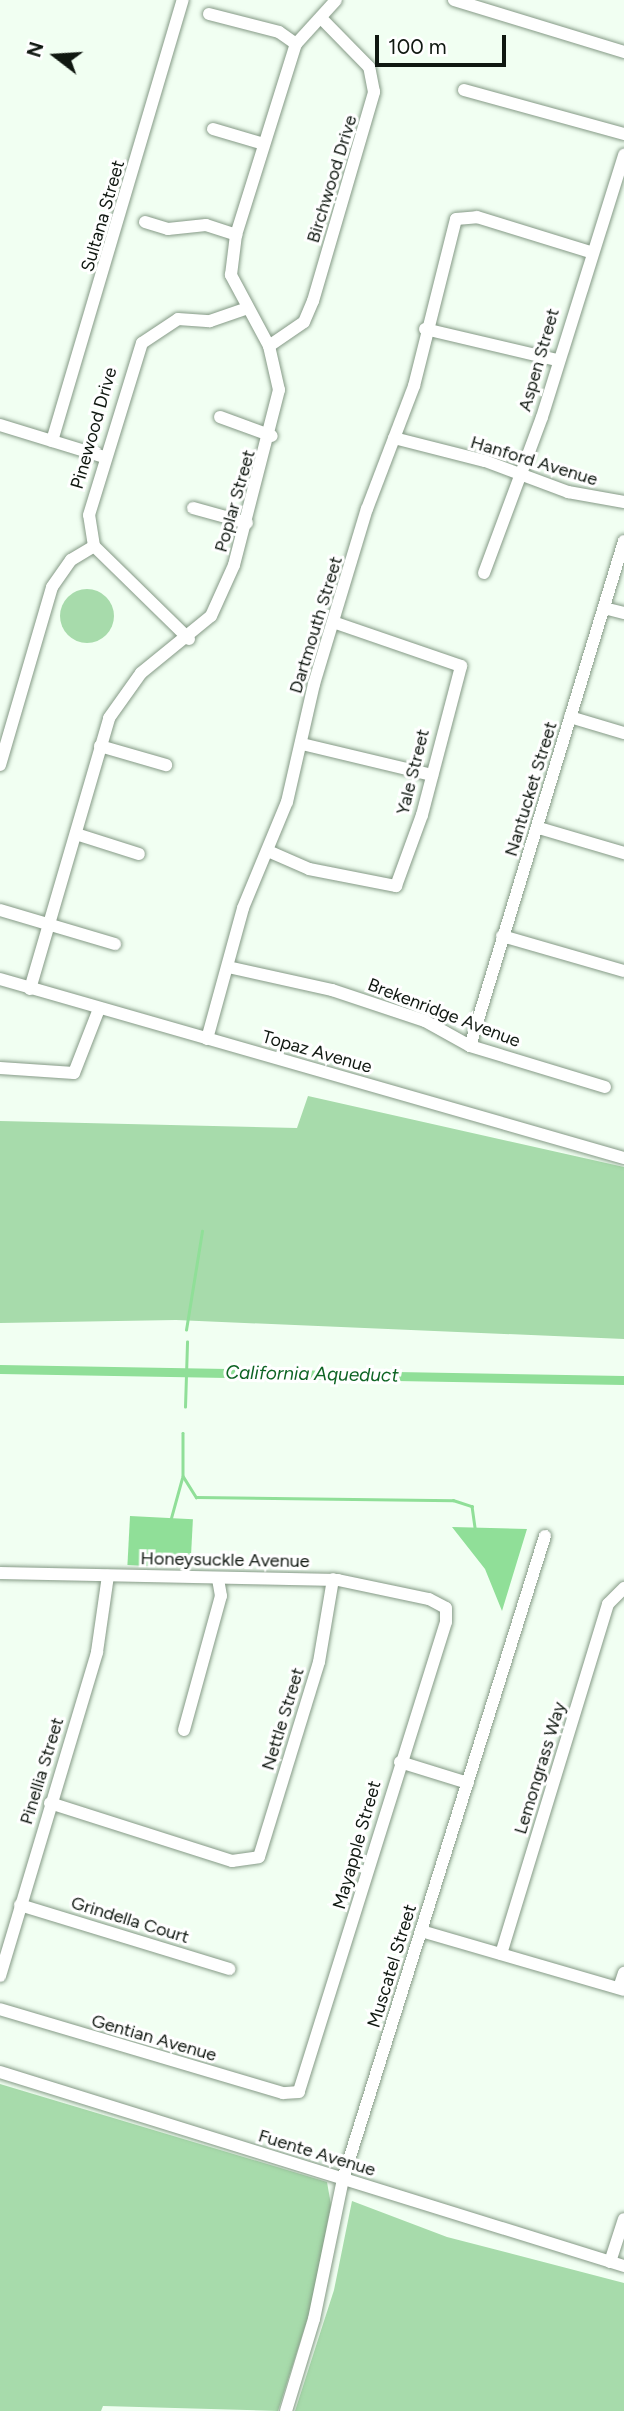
<!DOCTYPE html>
<style>
body{margin:0}
#map{position:relative;width:624px;height:2411px;overflow:hidden;background:#f1fff2;font-family:Figtree,sans-serif}
div>[style]{position:absolute}
.green>*{inset:0;background:#a7dbab}
.round{border-radius:50%}
.water>*{inset:0;background:#90df98;transform-origin:0 0}
.stream>*{height:2.5px;margin:-1.25px;padding:0 1.25px;transform-origin:1.25px;border-radius:1.25px;background:#90df98}
.canal>*{height:9px;margin:-4.5px;padding:0 4.5px;transform-origin:4.5px;border-radius:4.5px;background:#90df98}
.roads{filter:drop-shadow(0 0 2px #859a86) drop-shadow(0 0 2px #859a86)}
.minor>*{height:12px;margin:-6px;padding:0 6px;transform-origin:6px;border-radius:6px;background:#fff}
span{translate:-50% -50%;white-space:nowrap;text-align:center;line-height:1.15;-webkit-text-stroke:6px #fff;paint-order:stroke}
.street-label{font-size:18px;color:#101811}
.water-label{font-size:19px;color:#0f6525;font-style:italic}
.north{position:absolute;left:21px;top:21px;width:70px;height:70px;-webkit-text-stroke:5px #fff;paint-order:stroke;rotate:287deg;font-size:19px;font-weight:700;line-height:28px;text-align:center;color:#101811}
.north::after{content:'';display:block;margin:auto;width:24px;height:32px;background:#101811;clip-path:polygon(50% 0,100% 100%,50% 72%,0 100%)}
.scale{position:absolute;left:375px;top:35px;width:131px;height:32px;box-sizing:border-box;border:4px solid #101811;border-top:0;padding-left:9px;font-size:21px;line-height:24px;white-space:nowrap;color:#101811;-webkit-text-stroke:5px #fff;paint-order:stroke}
</style>
<div id="map">
<div class="green">
<div class="round" style="left:60px;top:589px;width:54px;height:54px"></div>
<div style="clip-path:polygon(308px 1096px,624px 1167px,624px 1339px,176px 1320px,0 1323px,0 1121px,297px 1128px)"></div>
<div style="clip-path:polygon(0 2084px,327px 2182px,331px 2205px,311px 2308px,278px 2411px,103px 2406px,101px 2411px,0 2411px)"></div>
<div style="clip-path:polygon(352px 2201px,447px 2237px,624px 2283px,624px 2411px,295px 2411px,334px 2290px)"></div>
</div>
<div class="water">
<div style="left:130px;top:1516px;width:63px;height:49px;rotate:3deg"></div>
<div style="clip-path:polygon(452px 1527px,527px 1529px,502px 1611px,485px 1569px)"></div>
</div>
<div class="stream">
<div style="left:186px;top:1330px;width:100px;rotate:-80.8deg"></div>
<div style="left:185px;top:1407px;width:65px;rotate:-88.2deg"></div>
<div style="left:183px;top:1433px;width:43px;rotate:90deg"></div>
<div style="left:183px;top:1476px;width:25px;rotate:58deg"></div>
<div style="left:196px;top:1497px;width:257px;rotate:0.7deg"></div>
<div style="left:453px;top:1500px;width:20px;rotate:18deg"></div>
<div style="left:472px;top:1506px;width:22px;rotate:82deg"></div>
<div style="left:171px;top:1518px;width:41px;rotate:-74.6deg"></div>
</div>
<div class="canal">
<div style="left:0;top:1369px;width:624px;rotate:1.01deg"></div>
</div>
<div class="roads">
<div class="minor">
<div style="left:454px;top:0;width:178px;rotate:17deg"></div>
<div style="left:209px;top:14px;width:72px;rotate:14.4deg"></div>
<div style="left:279px;top:32px;width:21px;rotate:35deg"></div>
<div style="left:464px;top:90px;width:166px;rotate:15.4deg"></div>
<div style="left:213px;top:129px;width:53px;rotate:16.4deg"></div>
<div style="left:145px;top:222px;width:24px;rotate:17deg"></div>
<div style="left:168px;top:229px;width:38px;rotate:-6deg"></div>
<div style="left:206px;top:225px;width:32px;rotate:18deg"></div>
<div style="left:425px;top:329px;width:136px;rotate:13.2deg"></div>
<div style="left:269px;top:346px;width:42px;rotate:-34.4deg"></div>
<div style="left:304px;top:322px;width:23px;rotate:-67deg"></div>
<div style="left:313px;top:301px;width:218px;rotate:-73.7deg"></div>
<div style="left:374px;top:92px;width:25px;rotate:-101deg"></div>
<div style="left:369px;top:67px;width:67px;rotate:-134.4deg"></div>
<div style="left:220px;top:417px;width:55px;rotate:20.1deg"></div>
<div style="left:0;top:425px;width:109px;rotate:17.1deg"></div>
<div style="left:394px;top:438px;width:94px;rotate:14.2deg"></div>
<div style="left:485px;top:461px;width:89px;rotate:20.5deg"></div>
<div style="left:568px;top:492px;width:57px;rotate:10.1deg"></div>
<div style="left:52px;top:441px;width:460px;rotate:-73.5deg"></div>
<div style="left:193px;top:508px;width:56px;rotate:15.5deg"></div>
<div style="left:484px;top:573px;width:166px;rotate:-69.6deg"></div>
<div style="left:542px;top:417px;width:275px;rotate:-72.6deg"></div>
<div style="left:604px;top:608px;width:21px;rotate:14deg"></div>
<div style="left:189px;top:639px;width:133px;rotate:-135.6deg"></div>
<div style="left:94px;top:546px;width:31px;rotate:-99deg"></div>
<div style="left:89px;top:515px;width:180px;rotate:-72.9deg"></div>
<div style="left:142px;top:343px;width:43px;rotate:-33.7deg"></div>
<div style="left:178px;top:319px;width:32px;rotate:4deg"></div>
<div style="left:210px;top:321px;width:37px;rotate:-19deg"></div>
<div style="left:570px;top:717px;width:56px;rotate:16.5deg"></div>
<div style="left:302px;top:744px;width:134px;rotate:13.4deg"></div>
<div style="left:100px;top:746px;width:69px;rotate:16.1deg"></div>
<div style="left:0;top:765px;width:185px;rotate:-73.7deg"></div>
<div style="left:52px;top:587px;width:33px;rotate:-55deg"></div>
<div style="left:71px;top:560px;width:27px;rotate:-31deg"></div>
<div style="left:539px;top:828px;width:89px;rotate:16.4deg"></div>
<div style="left:76px;top:834px;width:66px;rotate:17.6deg"></div>
<div style="left:268px;top:851px;width:45px;rotate:23.7deg"></div>
<div style="left:309px;top:869px;width:89px;rotate:11.1deg"></div>
<div style="left:396px;top:886px;width:76px;rotate:-69.9deg"></div>
<div style="left:422px;top:815px;width:154px;rotate:-75.3deg"></div>
<div style="left:461px;top:666px;width:132px;rotate:-161deg"></div>
<div style="left:0;top:910px;width:120px;rotate:16.5deg"></div>
<div style="left:502px;top:936px;width:127px;rotate:16deg"></div>
<div style="left:228px;top:967px;width:107px;rotate:12.5deg"></div>
<div style="left:332px;top:990px;width:98px;rotate:18.4deg"></div>
<div style="left:425px;top:1021px;width:51px;rotate:29.1deg"></div>
<div style="left:470px;top:1046px;width:141px;rotate:16.9deg"></div>
<div style="left:0;top:979px;width:649px;rotate:16.01deg"></div>
<div style="left:30px;top:989px;width:282px;rotate:-73.7deg"></div>
<div style="left:109px;top:718px;width:55px;rotate:-54.6deg"></div>
<div style="left:141px;top:673px;width:90px;rotate:-39.2deg"></div>
<div style="left:211px;top:616px;width:56px;rotate:-65.7deg"></div>
<div style="left:234px;top:565px;width:181px;rotate:-75.6deg"></div>
<div style="left:279px;top:390px;width:45px;rotate:-102.8deg"></div>
<div style="left:269px;top:346px;width:81px;rotate:-118.2deg"></div>
<div style="left:231px;top:275px;width:40px;rotate:-82.9deg"></div>
<div style="left:236px;top:235px;width:200px;rotate:-72.6deg"></div>
<div style="left:296px;top:44px;width:59px;rotate:-47.7deg"></div>
<div style="left:207px;top:1039px;width:136px;rotate:-74.6deg"></div>
<div style="left:243px;top:908px;width:115px;rotate:-67.5deg"></div>
<div style="left:287px;top:802px;width:121px;rotate:-77.1deg"></div>
<div style="left:314px;top:684px;width:183px;rotate:-73.2deg"></div>
<div style="left:367px;top:509px;width:132px;rotate:-69.1deg"></div>
<div style="left:414px;top:386px;width:172px;rotate:-75.9deg"></div>
<div style="left:456px;top:219px;width:21px;rotate:-5deg"></div>
<div style="left:477px;top:217px;width:121px;rotate:17.2deg"></div>
<div style="left:470px;top:1046px;width:528px;rotate:-73.04deg"></div>
<div style="left:0;top:1068px;width:74px;rotate:3.9deg"></div>
<div style="left:74px;top:1073px;width:69px;rotate:-68.7deg"></div>
<div style="left:0;top:1573px;width:338px;rotate:1.2deg"></div>
<div style="left:338px;top:1580px;width:93px;rotate:11.8deg"></div>
<div style="left:429px;top:1599px;width:19px;rotate:28deg"></div>
<div style="left:446px;top:1608px;width:14px;rotate:90deg"></div>
<div style="left:446px;top:1622px;width:492px;rotate:107.4deg"></div>
<div style="left:299px;top:2092px;width:16px;rotate:176deg"></div>
<div style="left:283px;top:2093px;width:295px;rotate:-163.5deg"></div>
<div style="left:184px;top:1730px;width:139px;rotate:-74.6deg"></div>
<div style="left:221px;top:1596px;width:17px;rotate:-100deg"></div>
<div style="left:400px;top:1762px;width:71px;rotate:17.2deg"></div>
<div style="left:50px;top:1803px;width:191px;rotate:17.7deg"></div>
<div style="left:232px;top:1861px;width:27px;rotate:-8deg"></div>
<div style="left:259px;top:1857px;width:204px;rotate:-72.9deg"></div>
<div style="left:319px;top:1662px;width:84px;rotate:-80.4deg"></div>
<div style="left:20px;top:1905px;width:219px;rotate:17deg"></div>
<div style="left:421px;top:1931px;width:211px;rotate:16.2deg"></div>
<div style="left:501px;top:1954px;width:366px;rotate:-73deg"></div>
<div style="left:608px;top:1604px;width:23px;rotate:-45deg"></div>
<div style="left:0;top:1976px;width:338px;rotate:-73.3deg"></div>
<div style="left:97px;top:1652px;width:77px;rotate:-81.8deg"></div>
<div style="left:619px;top:1988px;width:16px;rotate:-72deg"></div>
<div style="left:0;top:2072px;width:653px;rotate:17.27deg"></div>
<div style="left:610px;top:2262px;width:45px;rotate:-72deg"></div>
<div style="left:286px;top:2411px;width:96px;rotate:-73.1deg"></div>
<div style="left:314px;top:2319px;width:143px;rotate:-78.3deg"></div>
<div style="left:343px;top:2179px;width:674px;rotate:-72.56deg"></div>
</div>
</div>
<div class="street-label">
<span style="left:332px;top:179px;rotate:-73deg">Birchwood Drive</span>
<span style="left:103px;top:216px;rotate:-74deg">Sultana Street</span>
<span style="left:539px;top:360px;rotate:-74deg">Aspen Street</span>
<span style="left:94px;top:428px;rotate:-74deg">Pinewood Drive</span>
<span style="left:534px;top:461px;rotate:17deg">Hanford Avenue</span>
<span style="left:235px;top:501px;rotate:-74deg">Poplar Street</span>
<span style="left:316px;top:625px;rotate:-73deg">Dartmouth Street</span>
<span style="left:413px;top:772px;rotate:-76deg">Yale Street</span>
<span style="left:531px;top:789px;rotate:-73deg">Nantucket Street</span>
<span style="left:444px;top:1013px;rotate:21deg">Brekenridge Avenue</span>
<span style="left:317px;top:1052px;rotate:16deg">Topaz Avenue</span>
<span style="left:225px;top:1560px;rotate:1deg">Honeysuckle Avenue</span>
<span style="left:283px;top:1719px;rotate:-73deg">Nettle Street</span>
<span style="left:540px;top:1768px;rotate:-73deg">Lemongrass Way</span>
<span style="left:42px;top:1771px;rotate:-73deg">Pinellia Street</span>
<span style="left:357px;top:1845px;rotate:-74deg">Mayapple Street</span>
<span style="left:130px;top:1920px;rotate:17deg">Grindella Court</span>
<span style="left:392px;top:1966px;rotate:-73deg">Muscatel Street</span>
<span style="left:154px;top:2038px;rotate:16deg">Gentian Avenue</span>
<span style="left:317px;top:2153px;rotate:17deg">Fuente Avenue</span>
</div>
<div class="water-label">
<span style="left:312px;top:1374px;rotate:1deg">California Aqueduct</span>
</div>
<div class="north">N</div>
<div class="scale">100 m</div>
</div>
